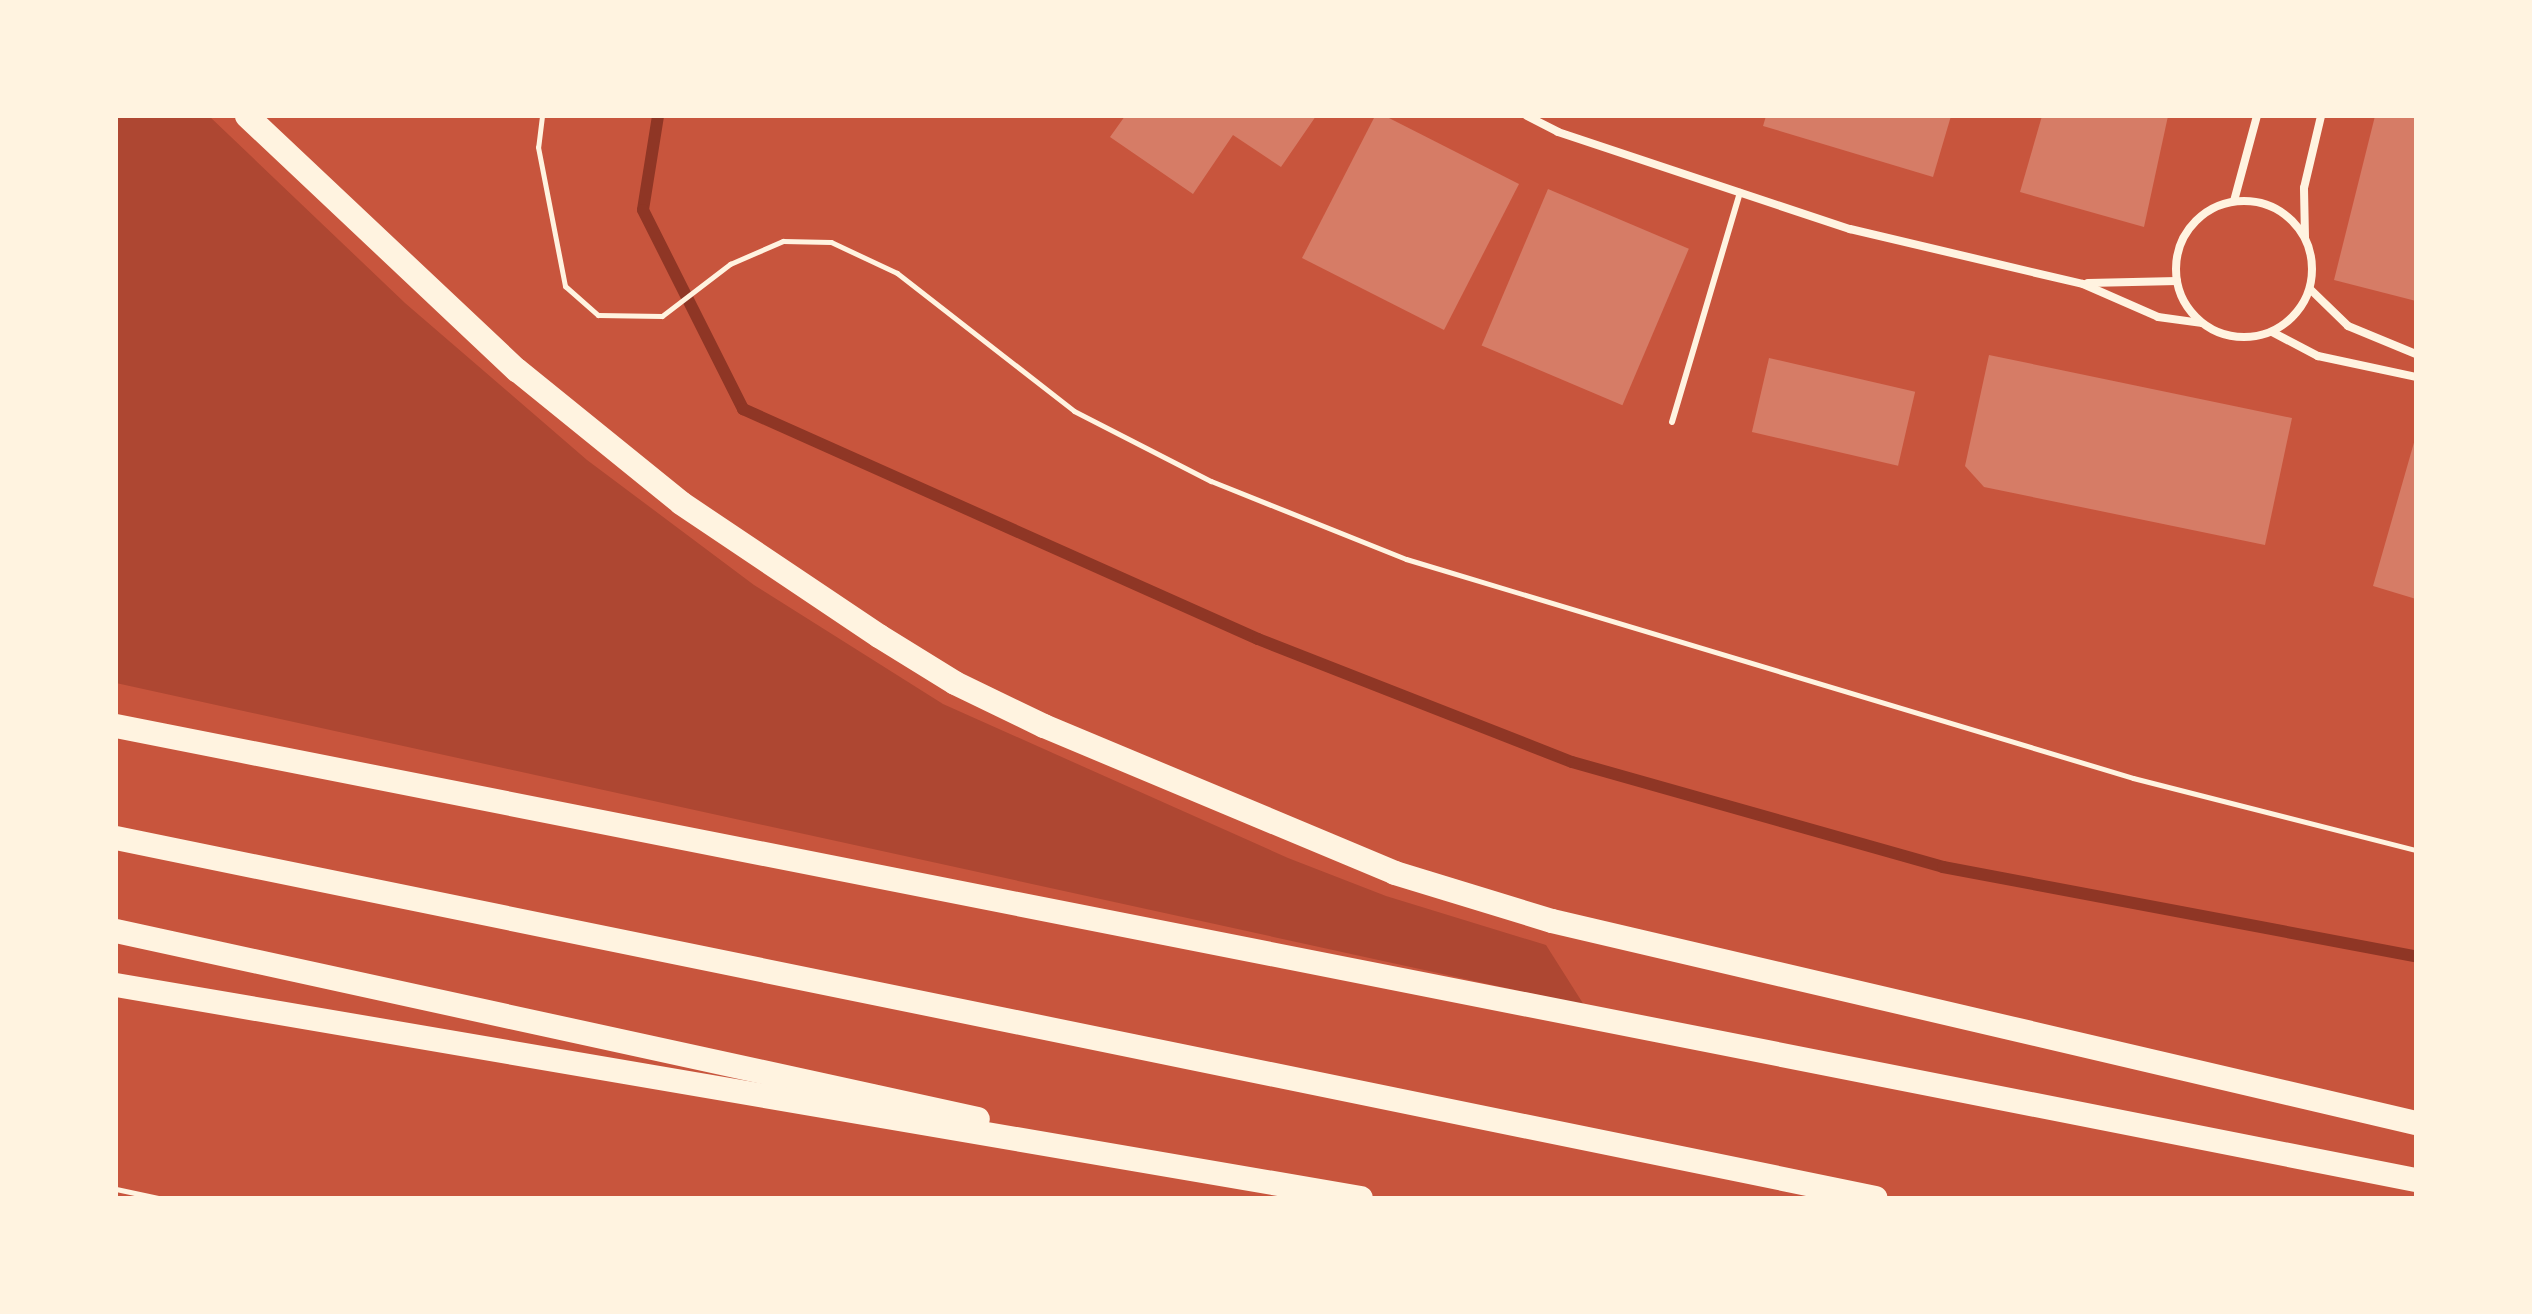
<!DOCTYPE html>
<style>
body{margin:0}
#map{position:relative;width:2532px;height:1314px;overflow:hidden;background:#c8553d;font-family:Commissioner,sans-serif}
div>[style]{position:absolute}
.green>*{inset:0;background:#ae4732}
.stream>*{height:12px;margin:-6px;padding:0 6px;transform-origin:6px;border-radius:6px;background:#8f3625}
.building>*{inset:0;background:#d67c66;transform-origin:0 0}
.path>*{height:5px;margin:-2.5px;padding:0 2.5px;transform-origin:2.5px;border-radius:2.5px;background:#fff3e0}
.service>*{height:6px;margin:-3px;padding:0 3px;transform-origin:3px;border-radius:3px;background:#fff3e0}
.minor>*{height:8px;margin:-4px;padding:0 4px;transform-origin:4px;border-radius:4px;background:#fff3e0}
.minor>.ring{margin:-4px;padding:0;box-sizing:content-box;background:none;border:8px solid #fff3e0;border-radius:50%}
.motorway>*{height:24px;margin:-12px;padding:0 12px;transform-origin:12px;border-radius:12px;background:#fff3e0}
span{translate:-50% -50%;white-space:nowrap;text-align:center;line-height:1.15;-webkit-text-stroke:7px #fff3e0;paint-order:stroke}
.frame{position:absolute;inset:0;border:118px solid #fff3e0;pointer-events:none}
</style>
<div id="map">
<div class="green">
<div style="clip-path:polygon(116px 116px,209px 116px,405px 303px,587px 460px,754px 585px,943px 704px,1288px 858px,1386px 896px,1546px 945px,1584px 1005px,116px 683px)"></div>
</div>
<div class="stream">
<div style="left:658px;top:116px;width:95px;rotate:99.1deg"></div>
<div style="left:643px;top:210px;width:223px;rotate:63.3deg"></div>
<div style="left:743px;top:409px;width:564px;rotate:24.07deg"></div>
<div style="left:1258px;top:639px;width:337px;rotate:21.4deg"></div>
<div style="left:1572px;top:762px;width:386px;rotate:15.8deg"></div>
<div style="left:1943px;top:867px;width:481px;rotate:10.7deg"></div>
</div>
<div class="building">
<div style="clip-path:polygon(1125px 116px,1316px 116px,1281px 167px,1233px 135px,1193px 194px,1110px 137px)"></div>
<div style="clip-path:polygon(1375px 116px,1385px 116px,1519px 184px,1444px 330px,1302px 258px)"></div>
<div style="clip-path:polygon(1766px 116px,1951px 116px,1933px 177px,1763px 126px)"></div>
<div style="clip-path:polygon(2042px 116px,2168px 116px,2144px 227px,2020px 192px)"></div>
<div style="clip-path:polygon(2375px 116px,2416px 116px,2416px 301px,2334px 280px)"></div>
<div style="left:1548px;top:189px;width:153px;height:170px;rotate:23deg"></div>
<div style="clip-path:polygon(1989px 355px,2292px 418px,2265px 545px,1984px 487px,1965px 466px)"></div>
<div style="left:1769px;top:358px;width:150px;height:76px;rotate:13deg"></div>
<div style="clip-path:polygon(2415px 439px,2416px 439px,2416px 599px,2373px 586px)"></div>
</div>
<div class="path">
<div style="left:542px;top:116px;width:31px;rotate:97deg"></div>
<div style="left:538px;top:147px;width:142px;rotate:79deg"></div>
<div style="left:565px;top:286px;width:44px;rotate:41.3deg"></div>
<div style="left:598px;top:315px;width:64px;rotate:0.9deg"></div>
<div style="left:662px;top:316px;width:86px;rotate:-37.4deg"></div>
<div style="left:730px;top:264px;width:58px;rotate:-23.5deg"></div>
<div style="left:783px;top:241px;width:48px;rotate:1.2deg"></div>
<div style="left:831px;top:242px;width:73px;rotate:25.2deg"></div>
<div style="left:897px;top:273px;width:224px;rotate:37.9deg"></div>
<div style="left:1074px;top:411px;width:154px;rotate:27.1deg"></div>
<div style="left:1211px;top:481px;width:210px;rotate:21.8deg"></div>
<div style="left:1406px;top:559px;width:759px;rotate:16.76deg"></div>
<div style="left:2133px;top:778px;width:292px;rotate:14.3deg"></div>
<div style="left:116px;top:1189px;width:43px;rotate:12.1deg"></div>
</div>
<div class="service">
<div style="left:1672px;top:422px;width:240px;rotate:-73.5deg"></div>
</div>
<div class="minor">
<div style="left:1527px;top:116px;width:35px;rotate:27deg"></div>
<div style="left:1558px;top:132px;width:308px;rotate:18.4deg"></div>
<div style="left:1850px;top:229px;width:239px;rotate:13.3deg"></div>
<div style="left:2083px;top:284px;width:82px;rotate:23.7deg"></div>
<div style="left:2158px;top:317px;width:43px;rotate:7.9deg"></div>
<div class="ring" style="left:2176px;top:201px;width:128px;height:128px"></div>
<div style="left:2234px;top:201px;width:88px;rotate:-74.9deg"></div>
<div style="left:2305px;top:237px;width:49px;rotate:-91.2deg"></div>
<div style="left:2304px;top:188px;width:74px;rotate:-76.7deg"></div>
<div style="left:2088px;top:283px;width:89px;rotate:-1.3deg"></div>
<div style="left:2310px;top:289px;width:53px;rotate:44.2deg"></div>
<div style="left:2348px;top:326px;width:74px;rotate:22.4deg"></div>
<div style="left:2272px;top:332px;width:52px;rotate:27.6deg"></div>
<div style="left:2318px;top:356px;width:100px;rotate:12.1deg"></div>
</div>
<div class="motorway">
<div style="left:247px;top:116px;width:371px;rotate:43.3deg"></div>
<div style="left:517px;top:370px;width:211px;rotate:39deg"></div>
<div style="left:681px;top:503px;width:239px;rotate:33.9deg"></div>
<div style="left:879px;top:636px;width:89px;rotate:31.7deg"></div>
<div style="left:955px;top:683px;width:99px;rotate:25.8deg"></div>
<div style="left:1044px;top:726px;width:381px;rotate:22.7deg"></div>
<div style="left:1395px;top:873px;width:164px;rotate:17deg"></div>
<div style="left:1552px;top:921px;width:887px;rotate:13.16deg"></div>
<div style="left:116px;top:726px;width:2344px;rotate:11.17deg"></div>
<div style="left:116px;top:838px;width:1796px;rotate:11.56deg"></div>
<div style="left:116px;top:931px;width:882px;rotate:12.3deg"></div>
<div style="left:116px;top:985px;width:1263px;rotate:9.71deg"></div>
</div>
<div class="frame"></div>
</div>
